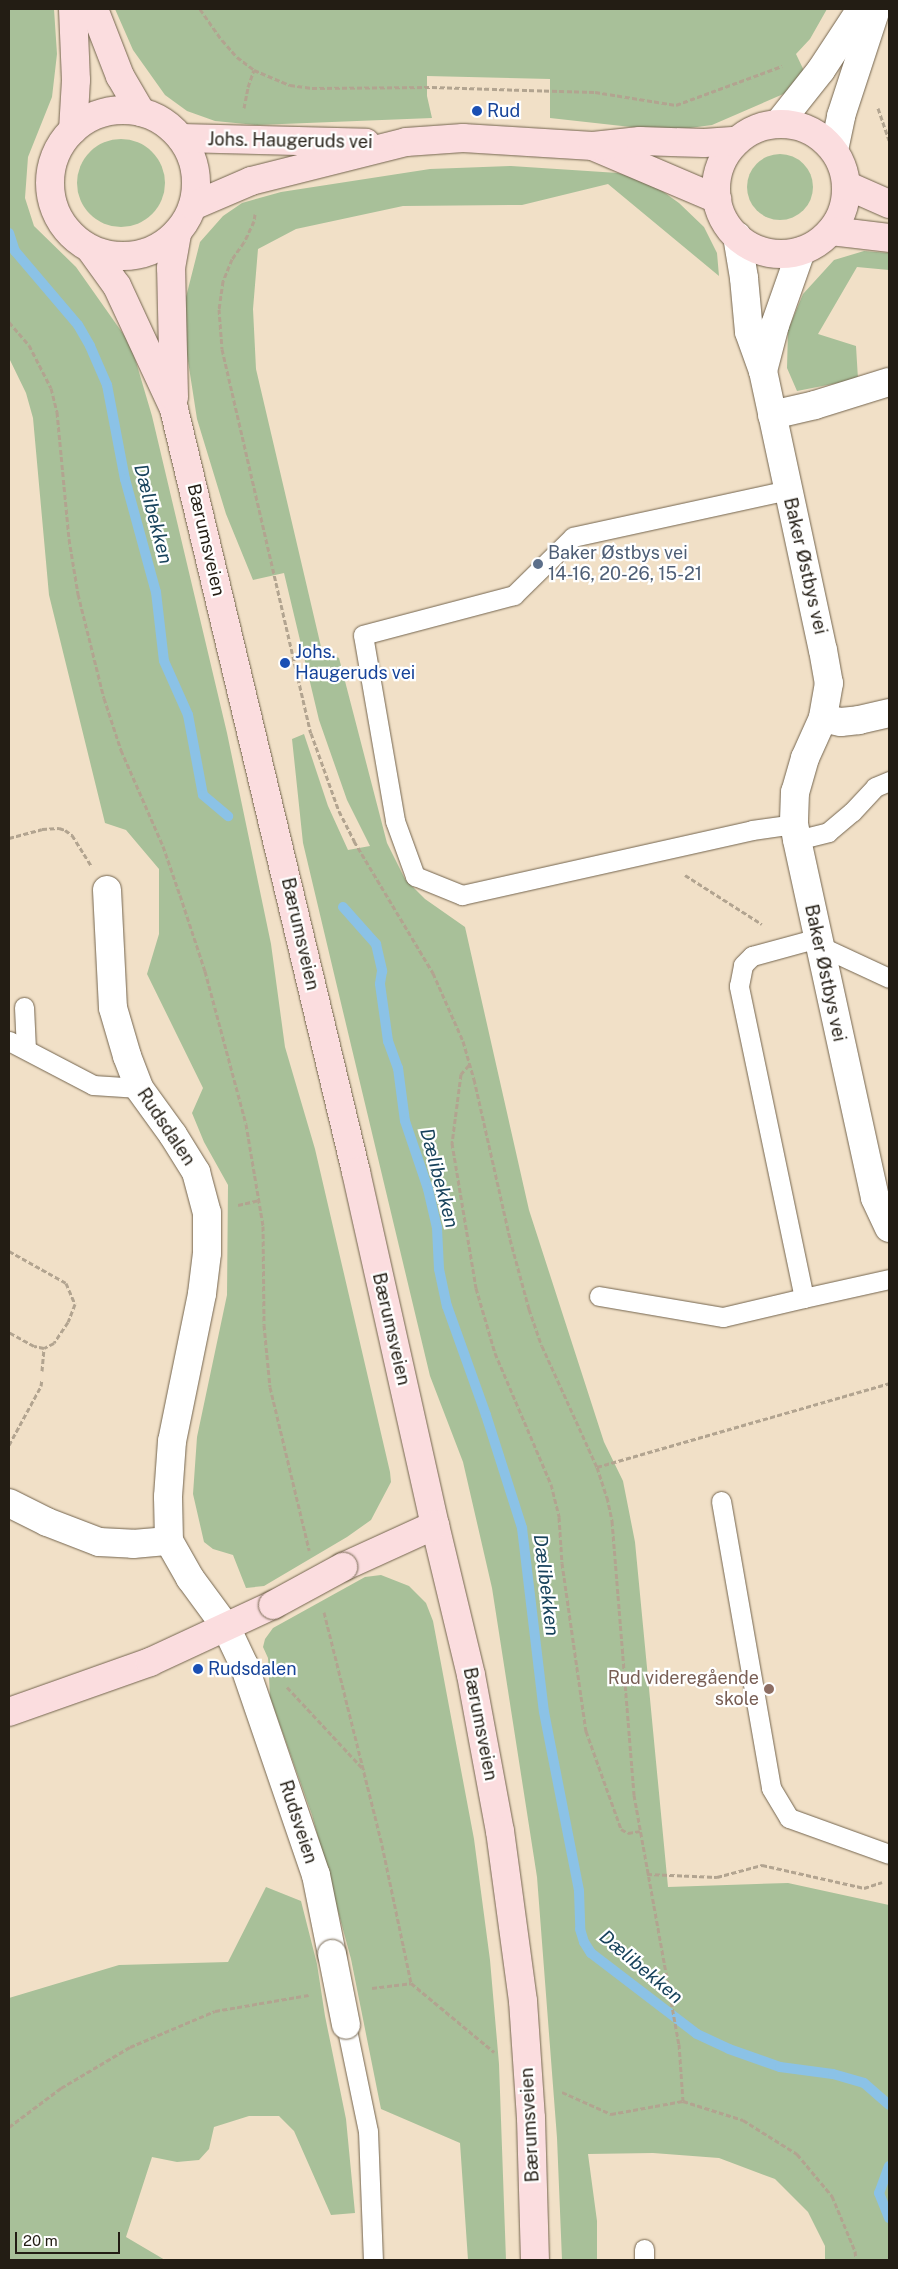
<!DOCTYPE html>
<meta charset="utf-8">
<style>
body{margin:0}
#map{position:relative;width:898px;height:2269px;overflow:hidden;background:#f1e0c7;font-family:"Public Sans",sans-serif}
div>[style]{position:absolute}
.green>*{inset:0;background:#a8c099}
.round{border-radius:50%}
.stream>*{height:10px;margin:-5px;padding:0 5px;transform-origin:5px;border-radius:5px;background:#8bc2e6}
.path>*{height:3px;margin-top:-1.5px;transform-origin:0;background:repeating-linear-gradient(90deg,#b2a490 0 5px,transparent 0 7.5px)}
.roads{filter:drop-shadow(0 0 1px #74654f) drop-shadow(0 0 1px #74654f)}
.lane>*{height:19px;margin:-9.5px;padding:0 9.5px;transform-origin:9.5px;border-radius:9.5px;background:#fff}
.street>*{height:28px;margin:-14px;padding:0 14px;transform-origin:14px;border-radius:14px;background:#fff}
.secondary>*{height:28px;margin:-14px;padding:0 14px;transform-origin:14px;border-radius:14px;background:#fbdddf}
.secondary>.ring{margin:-14px;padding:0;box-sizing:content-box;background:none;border:28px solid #fbdddf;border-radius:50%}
.bridges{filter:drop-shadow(0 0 1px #74654f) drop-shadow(0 0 1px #74654f)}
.street-bridge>*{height:28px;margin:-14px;padding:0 14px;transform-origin:14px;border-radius:14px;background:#fff}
.secondary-bridge>*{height:28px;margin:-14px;padding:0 14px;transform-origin:14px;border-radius:14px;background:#fbdddf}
.dots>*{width:14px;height:14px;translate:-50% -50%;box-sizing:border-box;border:2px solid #fff;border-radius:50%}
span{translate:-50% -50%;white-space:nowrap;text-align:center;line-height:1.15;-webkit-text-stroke:4.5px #fff;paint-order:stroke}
.transit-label{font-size:18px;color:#164399}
.left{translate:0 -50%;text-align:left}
.street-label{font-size:18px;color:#231d14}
.service-label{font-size:18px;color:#4e5e75}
.education-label{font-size:18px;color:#785e54}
.right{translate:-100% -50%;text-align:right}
.water-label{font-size:19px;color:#17425b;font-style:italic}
.frame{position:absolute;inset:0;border:10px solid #231d14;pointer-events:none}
.scale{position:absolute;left:15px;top:2232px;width:105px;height:22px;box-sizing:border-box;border:2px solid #231d14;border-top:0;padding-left:6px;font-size:15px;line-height:18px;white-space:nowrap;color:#231d14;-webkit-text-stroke:4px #fff;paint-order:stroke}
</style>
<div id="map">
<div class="green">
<div style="clip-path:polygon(9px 9px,54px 9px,57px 54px,52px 97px,28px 157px,25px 198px,34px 226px,76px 267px,131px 345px,152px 416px,227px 733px,271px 944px,285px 1047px,315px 1149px,390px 1472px,391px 1482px,371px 1520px,347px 1537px,264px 1586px,246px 1588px,233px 1555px,213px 1549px,204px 1542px,193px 1494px,197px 1437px,227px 1295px,228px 1185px,204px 1142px,192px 1113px,203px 1088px,147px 974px,159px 934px,159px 869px,126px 830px,105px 823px,49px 595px,33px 418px,26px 393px,9px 358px)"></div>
<div style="clip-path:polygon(115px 9px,827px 9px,810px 39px,796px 54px,806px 75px,788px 92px,712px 125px,667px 131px,550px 118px,550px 79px,427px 76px,427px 96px,432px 118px,257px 125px,215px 121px,187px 111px,165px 95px,133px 50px)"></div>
<div class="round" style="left:77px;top:139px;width:88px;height:88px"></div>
<div class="round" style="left:747px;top:154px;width:66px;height:66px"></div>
<div style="clip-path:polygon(511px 166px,618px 173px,651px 183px,679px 203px,704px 227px,717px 253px,719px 276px,608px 184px,522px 205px,403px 206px,296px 229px,258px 249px,253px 309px,256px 369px,322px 651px,339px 658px,387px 843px,405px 879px,425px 899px,465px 927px,529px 1210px,604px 1442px,623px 1481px,635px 1542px,668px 1887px,788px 1883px,889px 1905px,889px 2260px,825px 2260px,825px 2246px,808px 2212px,775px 2179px,719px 2158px,653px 2153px,588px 2154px,597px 2221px,597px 2260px,562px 2260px,557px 2138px,537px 1877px,492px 1588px,463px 1462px,430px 1376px,340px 999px,303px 843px,292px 739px,304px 734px,328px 806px,348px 850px,370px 846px,347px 800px,319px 720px,284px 573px,253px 580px,226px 514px,197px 419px,186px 348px,185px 301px,200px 242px,223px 216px,242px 203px,281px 192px,430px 169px)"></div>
<div style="clip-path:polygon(864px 251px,889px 253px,889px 270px,857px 267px,818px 334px,856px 346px,858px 379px,797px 391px,787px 368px,788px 330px,803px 294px,834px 260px)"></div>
<div style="clip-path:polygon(381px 1575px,409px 1586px,426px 1603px,433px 1621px,474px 1839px,490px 1960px,499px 2064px,506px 2260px,468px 2260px,460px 2143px,381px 2109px,351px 1959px,312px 1815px,270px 1697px,268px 1658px,263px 1647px,265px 1639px,273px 1628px,365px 1577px)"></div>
<div style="clip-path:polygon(266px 1887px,301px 1901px,317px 1964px,325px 2016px,346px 2119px,355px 2213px,331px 2215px,294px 2131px,279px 2116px,249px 2116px,214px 2127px,209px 2149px,199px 2160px,177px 2162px,152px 2157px,126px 2237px,165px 2260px,9px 2260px,9px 1998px,119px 1965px,228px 1962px)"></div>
</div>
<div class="stream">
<div style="left:9px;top:233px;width:19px;rotate:72deg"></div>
<div style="left:15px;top:251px;width:97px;rotate:49.6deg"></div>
<div style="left:78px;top:325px;width:24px;rotate:60deg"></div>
<div style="left:90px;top:346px;width:43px;rotate:66.4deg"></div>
<div style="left:107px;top:385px;width:96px;rotate:79.2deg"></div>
<div style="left:125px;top:479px;width:117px;rotate:74.7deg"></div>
<div style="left:156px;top:592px;width:69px;rotate:83.4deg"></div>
<div style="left:164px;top:661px;width:59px;rotate:66deg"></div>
<div style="left:188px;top:715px;width:81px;rotate:79.4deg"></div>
<div style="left:203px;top:795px;width:33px;rotate:40deg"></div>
<div style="left:343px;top:907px;width:50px;rotate:48.3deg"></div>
<div style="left:376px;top:944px;width:28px;rotate:77deg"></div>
<div style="left:382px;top:971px;width:13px;rotate:99deg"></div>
<div style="left:380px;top:984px;width:58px;rotate:82deg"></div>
<div style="left:388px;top:1041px;width:29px;rotate:70deg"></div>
<div style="left:398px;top:1068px;width:53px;rotate:82.5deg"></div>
<div style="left:405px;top:1121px;width:72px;rotate:71.3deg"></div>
<div style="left:428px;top:1189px;width:40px;rotate:77deg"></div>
<div style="left:437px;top:1228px;width:41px;rotate:87.2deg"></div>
<div style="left:439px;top:1269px;width:38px;rotate:78deg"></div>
<div style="left:447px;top:1306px;width:116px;rotate:70.3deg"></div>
<div style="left:486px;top:1415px;width:119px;rotate:72.3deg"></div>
<div style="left:522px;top:1528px;width:185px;rotate:83.2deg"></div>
<div style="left:544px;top:1712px;width:182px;rotate:78.9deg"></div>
<div style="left:579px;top:1891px;width:38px;rotate:88deg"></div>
<div style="left:580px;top:1929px;width:14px;rotate:73deg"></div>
<div style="left:584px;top:1942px;width:13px;rotate:58deg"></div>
<div style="left:591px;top:1953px;width:133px;rotate:37.4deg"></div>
<div style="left:697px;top:2034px;width:35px;rotate:25deg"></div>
<div style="left:729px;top:2049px;width:54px;rotate:19.4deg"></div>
<div style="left:780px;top:2067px;width:53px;rotate:7.5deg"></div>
<div style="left:833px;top:2074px;width:32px;rotate:16deg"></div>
<div style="left:864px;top:2083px;width:33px;rotate:41deg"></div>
<div style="left:889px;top:2166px;width:29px;rotate:110deg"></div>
<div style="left:879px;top:2193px;width:27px;rotate:68deg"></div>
</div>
<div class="path">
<div style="left:200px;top:9px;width:38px;rotate:55deg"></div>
<div style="left:222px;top:40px;width:23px;rotate:49deg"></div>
<div style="left:237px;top:57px;width:21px;rotate:37deg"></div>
<div style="left:254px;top:70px;width:39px;rotate:23deg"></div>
<div style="left:290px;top:85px;width:22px;rotate:8deg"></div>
<div style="left:312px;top:88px;width:120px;rotate:-0.5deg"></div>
<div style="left:432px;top:87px;width:163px;rotate:1.8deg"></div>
<div style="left:595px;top:92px;width:82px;rotate:9.1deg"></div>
<div style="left:676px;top:105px;width:113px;rotate:-20.2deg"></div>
<div style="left:244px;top:108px;width:21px;rotate:-79deg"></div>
<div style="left:248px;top:87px;width:18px;rotate:-71deg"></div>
<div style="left:878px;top:108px;width:34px;rotate:71deg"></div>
<div style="left:255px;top:214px;width:7px;rotate:98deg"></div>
<div style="left:254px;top:221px;width:23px;rotate:115deg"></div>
<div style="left:244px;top:242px;width:21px;rotate:125deg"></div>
<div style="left:232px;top:259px;width:24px;rotate:112deg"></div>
<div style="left:223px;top:281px;width:28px;rotate:98deg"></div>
<div style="left:219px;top:309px;width:40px;rotate:85.7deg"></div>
<div style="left:222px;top:349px;width:394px;rotate:77deg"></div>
<div style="left:311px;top:733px;width:83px;rotate:70.3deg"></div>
<div style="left:339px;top:811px;width:34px;rotate:63deg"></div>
<div style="left:354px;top:841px;width:154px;rotate:59.1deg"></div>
<div style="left:433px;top:973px;width:74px;rotate:66.2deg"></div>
<div style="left:463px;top:1041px;width:40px;rotate:74deg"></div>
<div style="left:474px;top:1079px;width:164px;rotate:77.3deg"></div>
<div style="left:510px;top:1239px;width:73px;rotate:74.8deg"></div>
<div style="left:529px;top:1309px;width:39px;rotate:71deg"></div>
<div style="left:542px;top:1346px;width:133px;rotate:65.6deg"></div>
<div style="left:597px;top:1467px;width:32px;rotate:72deg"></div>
<div style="left:607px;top:1497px;width:25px;rotate:78deg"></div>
<div style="left:612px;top:1521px;width:275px;rotate:85.4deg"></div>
<div style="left:634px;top:1795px;width:253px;rotate:79.8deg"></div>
<div style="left:679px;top:2044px;width:57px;rotate:86deg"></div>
<div style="left:9px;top:322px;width:30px;rotate:49deg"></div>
<div style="left:29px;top:345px;width:48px;rotate:62.9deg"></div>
<div style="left:51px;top:388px;width:25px;rotate:76deg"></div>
<div style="left:57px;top:412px;width:128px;rotate:84.6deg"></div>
<div style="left:69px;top:539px;width:56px;rotate:80.7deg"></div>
<div style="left:78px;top:594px;width:107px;rotate:76deg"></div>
<div style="left:104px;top:698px;width:55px;rotate:71.9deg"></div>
<div style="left:121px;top:750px;width:105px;rotate:66.4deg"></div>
<div style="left:163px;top:846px;width:52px;rotate:70.9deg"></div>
<div style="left:180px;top:895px;width:80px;rotate:71.8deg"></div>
<div style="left:205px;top:971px;width:158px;rotate:75deg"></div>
<div style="left:246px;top:1124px;width:103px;rotate:80.5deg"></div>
<div style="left:263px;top:1226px;width:99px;rotate:89.4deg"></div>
<div style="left:264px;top:1325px;width:62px;rotate:84.5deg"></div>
<div style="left:270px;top:1387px;width:168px;rotate:76.5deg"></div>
<div style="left:9px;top:838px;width:34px;rotate:-15deg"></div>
<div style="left:42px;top:829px;width:17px;rotate:-3deg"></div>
<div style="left:59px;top:828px;width:6px;rotate:18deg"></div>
<div style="left:65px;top:830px;width:9px;rotate:36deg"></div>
<div style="left:72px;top:835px;width:36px;rotate:58deg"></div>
<div style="left:685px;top:875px;width:91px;rotate:32.5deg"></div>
<div style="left:469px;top:1065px;width:12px;rotate:132deg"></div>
<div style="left:461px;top:1074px;width:70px;rotate:97.4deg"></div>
<div style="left:452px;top:1143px;width:147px;rotate:80.6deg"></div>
<div style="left:476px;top:1288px;width:68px;rotate:73.7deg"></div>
<div style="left:495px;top:1353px;width:142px;rotate:66.9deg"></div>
<div style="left:551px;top:1484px;width:34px;rotate:76deg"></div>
<div style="left:559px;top:1517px;width:46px;rotate:86.3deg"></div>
<div style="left:562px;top:1563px;width:170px;rotate:81.9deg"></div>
<div style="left:586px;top:1731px;width:104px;rotate:70.3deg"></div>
<div style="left:621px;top:1829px;width:8px;rotate:30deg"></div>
<div style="left:628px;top:1833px;width:12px;rotate:-9deg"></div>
<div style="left:238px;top:1205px;width:22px;rotate:-13deg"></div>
<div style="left:9px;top:1251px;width:65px;rotate:29.3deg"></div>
<div style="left:66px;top:1283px;width:23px;rotate:67deg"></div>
<div style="left:75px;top:1304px;width:19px;rotate:111deg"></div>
<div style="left:68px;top:1322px;width:25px;rotate:124deg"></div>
<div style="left:54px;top:1343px;width:11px;rotate:153deg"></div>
<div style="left:44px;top:1348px;width:10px;rotate:-169deg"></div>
<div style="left:34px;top:1346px;width:29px;rotate:-151deg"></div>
<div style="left:42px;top:1371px;width:23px;rotate:-85deg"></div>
<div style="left:9px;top:1445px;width:67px;rotate:-61.5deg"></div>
<div style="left:41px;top:1386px;width:7px;rotate:-82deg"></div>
<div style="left:597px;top:1467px;width:304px;rotate:-16deg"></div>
<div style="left:324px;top:1612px;width:240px;rotate:76deg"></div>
<div style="left:382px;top:1845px;width:141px;rotate:78.1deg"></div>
<div style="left:411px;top:1983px;width:108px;rotate:39.7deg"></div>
<div style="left:287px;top:1687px;width:113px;rotate:47.1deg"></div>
<div style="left:647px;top:1874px;width:70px;rotate:2.5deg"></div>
<div style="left:717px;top:1877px;width:47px;rotate:-14.9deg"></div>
<div style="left:762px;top:1865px;width:105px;rotate:12.7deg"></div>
<div style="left:864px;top:1888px;width:19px;rotate:-18deg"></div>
<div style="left:372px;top:1988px;width:39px;rotate:-7deg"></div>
<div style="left:562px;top:2092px;width:54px;rotate:24.2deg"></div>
<div style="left:611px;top:2114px;width:73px;rotate:-10.2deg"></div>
<div style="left:683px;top:2101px;width:63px;rotate:17.6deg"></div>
<div style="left:743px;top:2120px;width:64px;rotate:32.2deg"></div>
<div style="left:797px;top:2154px;width:55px;rotate:50.2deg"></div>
<div style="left:832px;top:2196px;width:60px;rotate:67.3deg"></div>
<div style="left:855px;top:2251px;width:9px;rotate:84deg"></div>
<div style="left:9px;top:2127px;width:65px;rotate:-36.9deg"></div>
<div style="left:61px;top:2088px;width:80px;rotate:-30.7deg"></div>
<div style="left:130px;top:2047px;width:92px;rotate:-23deg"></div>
<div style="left:215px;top:2011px;width:95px;rotate:-9.7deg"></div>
</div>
<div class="roads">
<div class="lane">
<div style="left:788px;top:490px;width:220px;rotate:167.7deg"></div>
<div style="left:573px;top:537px;width:83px;rotate:135.5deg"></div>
<div style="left:514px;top:595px;width:156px;rotate:165.2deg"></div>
<div style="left:363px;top:635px;width:189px;rotate:80.2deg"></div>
<div style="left:395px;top:821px;width:59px;rotate:70deg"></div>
<div style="left:415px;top:876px;width:51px;rotate:22deg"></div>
<div style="left:462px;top:895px;width:297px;rotate:-12.6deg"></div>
<div style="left:752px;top:830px;width:42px;rotate:-8.1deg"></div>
<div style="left:797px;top:840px;width:32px;rotate:-14deg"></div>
<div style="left:828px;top:832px;width:31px;rotate:-40deg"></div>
<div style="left:852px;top:812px;width:34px;rotate:-47deg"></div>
<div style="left:875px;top:787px;width:15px;rotate:-23deg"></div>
<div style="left:820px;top:946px;width:76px;rotate:24.9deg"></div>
<div style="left:24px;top:1007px;width:42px;rotate:87.3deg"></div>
<div style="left:9px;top:1041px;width:95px;rotate:27.6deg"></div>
<div style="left:93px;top:1085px;width:46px;rotate:3.7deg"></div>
<div style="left:599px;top:1296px;width:126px;rotate:9.6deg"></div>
<div style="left:723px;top:1317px;width:83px;rotate:-13.2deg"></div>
<div style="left:804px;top:1298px;width:319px;rotate:-101.8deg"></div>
<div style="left:739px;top:986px;width:21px;rotate:-79deg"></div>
<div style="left:743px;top:965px;width:13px;rotate:-45deg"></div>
<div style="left:752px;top:956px;width:68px;rotate:-15.3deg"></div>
<div style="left:804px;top:1298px;width:87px;rotate:-12.6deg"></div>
<div style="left:721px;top:1501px;width:291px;rotate:80.1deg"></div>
<div style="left:771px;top:1788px;width:35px;rotate:59deg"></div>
<div style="left:789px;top:1818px;width:106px;rotate:19.8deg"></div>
<div style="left:346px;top:2025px;width:108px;rotate:78.3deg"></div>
<div style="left:368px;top:2131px;width:129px;rotate:87.8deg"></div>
<div style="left:644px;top:2249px;width:11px;rotate:90deg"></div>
</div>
<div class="street">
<div style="left:779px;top:123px;width:68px;rotate:-51.6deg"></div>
<div style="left:821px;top:70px;width:73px;rotate:-56.7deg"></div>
<div style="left:834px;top:150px;width:35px;rotate:-78deg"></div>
<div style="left:841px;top:116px;width:113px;rotate:-71.9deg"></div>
<div style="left:737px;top:236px;width:43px;rotate:80.5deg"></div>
<div style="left:744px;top:278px;width:54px;rotate:84.7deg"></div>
<div style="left:749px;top:332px;width:41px;rotate:70.3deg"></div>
<div style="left:763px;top:371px;width:285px;rotate:77.9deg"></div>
<div style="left:823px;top:650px;width:34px;rotate:80deg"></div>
<div style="left:829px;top:683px;width:36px;rotate:100deg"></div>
<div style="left:823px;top:718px;width:44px;rotate:114.2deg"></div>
<div style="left:805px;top:758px;width:35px;rotate:106deg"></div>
<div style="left:795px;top:792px;width:32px;rotate:92deg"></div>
<div style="left:794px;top:824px;width:16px;rotate:79deg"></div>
<div style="left:797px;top:840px;width:366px;rotate:77.7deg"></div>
<div style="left:875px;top:1198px;width:33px;rotate:65deg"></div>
<div style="left:763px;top:371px;width:48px;rotate:-75.4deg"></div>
<div style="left:775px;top:325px;width:78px;rotate:-70.6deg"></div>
<div style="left:772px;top:415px;width:44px;rotate:-13.1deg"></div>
<div style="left:815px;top:405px;width:77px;rotate:-17.3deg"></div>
<div style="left:823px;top:718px;width:18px;rotate:13deg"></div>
<div style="left:841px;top:722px;width:18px;rotate:-6deg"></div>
<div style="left:859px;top:720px;width:31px;rotate:-13deg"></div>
<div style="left:107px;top:890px;width:118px;rotate:87.1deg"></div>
<div style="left:113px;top:1008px;width:50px;rotate:73.7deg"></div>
<div style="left:127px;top:1056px;width:34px;rotate:69deg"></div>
<div style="left:139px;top:1088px;width:58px;rotate:54.1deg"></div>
<div style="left:173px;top:1135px;width:44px;rotate:58.1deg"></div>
<div style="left:196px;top:1172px;width:42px;rotate:75deg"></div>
<div style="left:207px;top:1213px;width:40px;rotate:90deg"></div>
<div style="left:207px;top:1253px;width:41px;rotate:97deg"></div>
<div style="left:202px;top:1294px;width:150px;rotate:101.5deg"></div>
<div style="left:172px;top:1441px;width:56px;rotate:94.1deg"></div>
<div style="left:168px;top:1497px;width:44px;rotate:88.7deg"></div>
<div style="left:169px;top:1541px;width:43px;rotate:60.4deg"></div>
<div style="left:190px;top:1578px;width:61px;rotate:53.7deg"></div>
<div style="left:226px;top:1627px;width:42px;rotate:64.7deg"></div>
<div style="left:244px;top:1665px;width:222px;rotate:71.1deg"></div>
<div style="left:316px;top:1875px;width:81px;rotate:78.6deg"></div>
<div style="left:9px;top:1503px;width:42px;rotate:26.6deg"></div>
<div style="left:47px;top:1522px;width:56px;rotate:21deg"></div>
<div style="left:99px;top:1542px;width:34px;rotate:3deg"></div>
<div style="left:133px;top:1544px;width:36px;rotate:-5deg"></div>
</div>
<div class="secondary">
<div style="left:73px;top:9px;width:71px;rotate:87.6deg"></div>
<div style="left:76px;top:80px;width:50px;rotate:93.4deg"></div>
<div style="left:94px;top:9px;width:72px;rotate:68.8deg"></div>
<div style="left:120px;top:76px;width:42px;rotate:59.7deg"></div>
<div class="ring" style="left:50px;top:110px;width:118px;height:118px"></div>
<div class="ring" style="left:716px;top:124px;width:102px;height:102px"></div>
<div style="left:181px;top:138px;width:185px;rotate:1.5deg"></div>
<div style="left:595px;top:147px;width:133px;rotate:23.1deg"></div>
<div style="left:846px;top:185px;width:47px;rotate:23.8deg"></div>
<div style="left:193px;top:206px;width:63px;rotate:-23.3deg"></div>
<div style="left:251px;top:181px;width:160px;rotate:-14.1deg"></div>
<div style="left:406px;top:142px;width:57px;rotate:-4deg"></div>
<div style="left:463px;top:138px;width:130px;rotate:3.5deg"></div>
<div style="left:593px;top:146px;width:47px;rotate:-6.1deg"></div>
<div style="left:640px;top:141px;width:64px;rotate:1.8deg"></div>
<div style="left:704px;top:143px;width:32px;rotate:-4deg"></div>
<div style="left:831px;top:231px;width:58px;rotate:6.9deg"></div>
<div style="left:91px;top:250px;width:44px;rotate:54.2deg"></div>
<div style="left:117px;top:286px;width:136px;rotate:65.1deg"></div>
<div style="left:174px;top:409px;width:784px;rotate:76.58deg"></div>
<div style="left:356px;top:1172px;width:362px;rotate:77.4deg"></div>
<div style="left:435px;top:1525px;width:154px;rotate:76.5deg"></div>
<div style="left:471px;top:1675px;width:159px;rotate:79.5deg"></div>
<div style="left:500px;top:1831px;width:172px;rotate:82.3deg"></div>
<div style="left:523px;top:2001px;width:117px;rotate:86.1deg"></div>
<div style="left:531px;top:2118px;width:142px;rotate:88.4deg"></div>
<div style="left:174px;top:397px;width:129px;rotate:-91.3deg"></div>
<div style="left:171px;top:268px;width:36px;rotate:-80deg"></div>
<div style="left:343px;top:1567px;width:101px;rotate:-24.5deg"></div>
<div style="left:9px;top:1712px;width:150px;rotate:-19.5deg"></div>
<div style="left:150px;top:1662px;width:136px;rotate:-24.9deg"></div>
</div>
</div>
<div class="bridges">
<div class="street-bridge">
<div style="left:332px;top:1954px;width:72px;rotate:78.8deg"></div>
</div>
<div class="secondary-bridge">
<div style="left:273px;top:1605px;width:80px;rotate:-28.5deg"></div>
</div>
</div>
<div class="dots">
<div style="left:477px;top:111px;background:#1a4fb4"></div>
<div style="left:538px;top:564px;background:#5c6f8a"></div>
<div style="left:285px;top:663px;background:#1a4fb4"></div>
<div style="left:198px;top:1669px;background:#1a4fb4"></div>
<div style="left:769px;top:1689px;background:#8d6e63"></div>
</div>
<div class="transit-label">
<span class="left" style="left:487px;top:111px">Rud</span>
<span class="left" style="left:295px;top:663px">Johs.<br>Haugeruds vei</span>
<span class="left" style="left:208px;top:1669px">Rudsdalen</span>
</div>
<div class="street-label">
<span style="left:290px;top:141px;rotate:1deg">Johs. Haugeruds vei</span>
<span style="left:206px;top:540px;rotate:77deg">Bærumsveien</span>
<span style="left:805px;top:566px;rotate:77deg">Baker Østbys vei</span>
<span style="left:300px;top:934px;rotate:77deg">Bærumsveien</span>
<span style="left:825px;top:973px;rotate:78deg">Baker Østbys vei</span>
<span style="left:166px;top:1127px;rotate:56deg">Rudsdalen</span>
<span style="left:391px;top:1329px;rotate:77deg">Bærumsveien</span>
<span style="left:480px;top:1724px;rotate:79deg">Bærumsveien</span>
<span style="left:298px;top:1822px;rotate:72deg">Rudsveien</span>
<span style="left:530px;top:2125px;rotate:-93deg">Bærumsveien</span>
</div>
<div class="service-label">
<span class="left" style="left:548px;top:564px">Baker Østbys vei<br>14-16, 20-26, 15-21</span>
</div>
<div class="education-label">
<span class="right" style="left:759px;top:1689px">Rud videregående<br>skole</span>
</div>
<div class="water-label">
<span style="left:153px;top:514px;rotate:75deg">Dælibekken</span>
<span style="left:439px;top:1178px;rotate:75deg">Dælibekken</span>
<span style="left:546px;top:1585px;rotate:83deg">Dælibekken</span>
<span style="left:641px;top:1967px;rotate:40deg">Dælibekken</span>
</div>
<div class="frame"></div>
<div class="scale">20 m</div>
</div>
